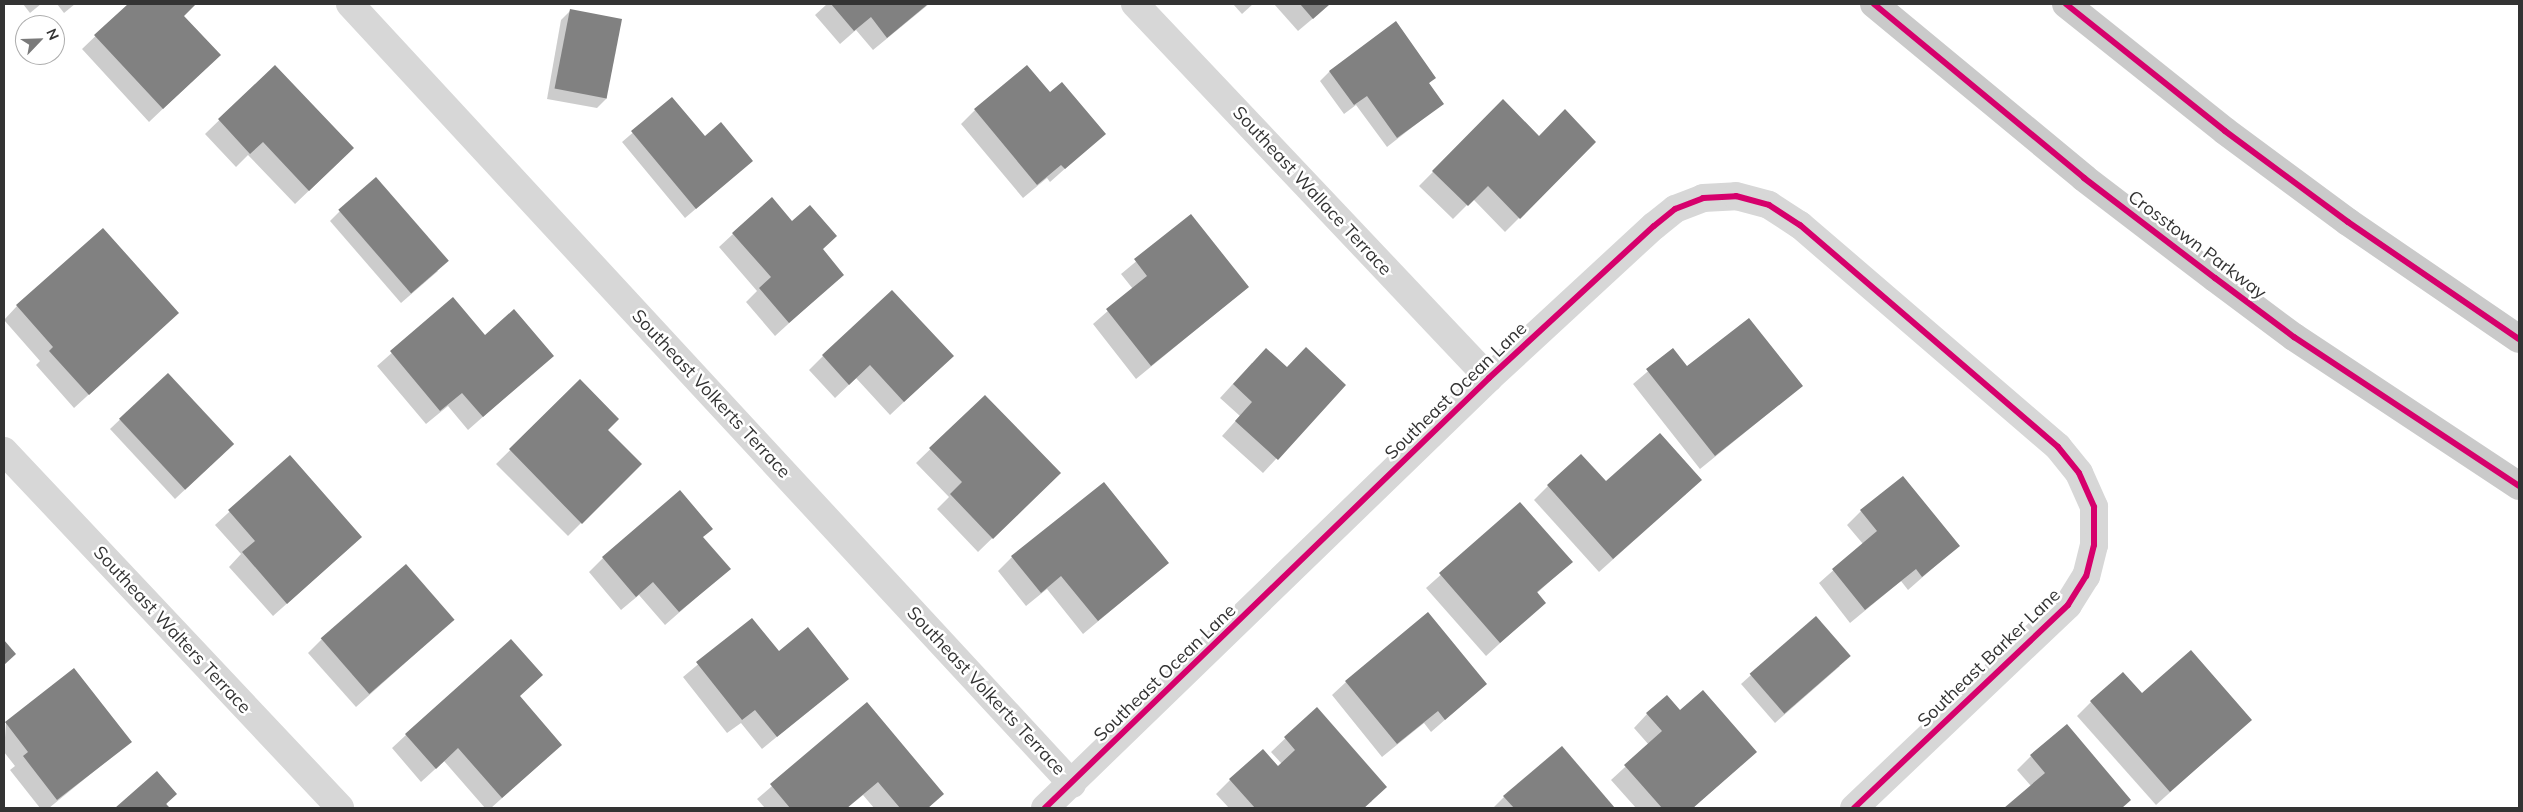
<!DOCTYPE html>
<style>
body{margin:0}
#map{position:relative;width:2523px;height:812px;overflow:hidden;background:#fff;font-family:Mulish,sans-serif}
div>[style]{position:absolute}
.shadow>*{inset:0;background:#0003}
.building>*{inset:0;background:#818181;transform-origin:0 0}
.minor>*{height:28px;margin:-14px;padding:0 14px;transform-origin:14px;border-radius:14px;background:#d7d7d7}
.major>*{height:28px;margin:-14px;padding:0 14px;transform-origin:14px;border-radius:14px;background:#cacaca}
.cycleway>*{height:6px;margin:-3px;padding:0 3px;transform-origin:3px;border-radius:3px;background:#d6006c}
span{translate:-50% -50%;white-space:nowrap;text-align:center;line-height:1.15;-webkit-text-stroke:5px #fff;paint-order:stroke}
.street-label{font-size:18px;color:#333}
.frame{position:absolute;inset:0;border:5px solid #333;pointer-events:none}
.north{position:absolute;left:15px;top:15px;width:50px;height:50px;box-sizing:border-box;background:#fff;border:1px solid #adadad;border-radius:50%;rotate:66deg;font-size:14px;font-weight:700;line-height:20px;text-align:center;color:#333}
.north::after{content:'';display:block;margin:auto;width:18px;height:22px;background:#7a7a7a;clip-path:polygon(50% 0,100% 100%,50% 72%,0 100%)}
</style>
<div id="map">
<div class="shadow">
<div style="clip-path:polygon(23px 4px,41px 4px,30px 13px)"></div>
<div style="clip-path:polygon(57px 4px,75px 4px,64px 13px)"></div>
<div style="clip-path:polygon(129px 4px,195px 4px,182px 16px,205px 69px,149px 122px,82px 49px)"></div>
<div style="clip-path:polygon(827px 4px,929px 4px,873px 50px,856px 30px,840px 44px,815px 15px)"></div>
<div style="clip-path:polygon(1233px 4px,1253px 4px,1242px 14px)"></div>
<div style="clip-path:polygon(1274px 4px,1330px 4px,1298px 31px)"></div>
<div style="clip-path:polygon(570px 11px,607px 98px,597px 108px,547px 99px,561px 20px)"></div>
<div style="clip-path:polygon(275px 66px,339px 162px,295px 204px,248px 155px,236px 167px,205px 134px)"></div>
<div style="clip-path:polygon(1329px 72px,1434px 78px,1428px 84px,1442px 104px,1387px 147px,1356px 105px,1344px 114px,1320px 81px)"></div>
<div style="clip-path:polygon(1050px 94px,1104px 134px,1050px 182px,1047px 178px,1023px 198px,961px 124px,975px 110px)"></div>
<div style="clip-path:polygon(672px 99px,704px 137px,752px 161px,685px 218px,622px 142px)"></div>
<div style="clip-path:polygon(1503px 101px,1539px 137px,1595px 142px,1505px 232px,1473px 199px,1453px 219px,1419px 186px)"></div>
<div style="clip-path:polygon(340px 211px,438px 271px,401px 303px,330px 221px)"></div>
<div style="clip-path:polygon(1191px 216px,1248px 287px,1136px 379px,1093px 324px,1133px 289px,1121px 274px)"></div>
<div style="clip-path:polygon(792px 223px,842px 275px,775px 336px,746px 302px,757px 291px,719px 247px,733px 234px)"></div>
<div style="clip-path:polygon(453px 299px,484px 336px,552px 356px,468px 430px,448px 406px,426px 424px,377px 366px)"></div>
<div style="clip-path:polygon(17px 306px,178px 313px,74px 408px,36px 365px,40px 361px,4px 320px)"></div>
<div style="clip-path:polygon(1673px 350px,1687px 368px,1802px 386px,1700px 469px,1633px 384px)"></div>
<div style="clip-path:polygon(823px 356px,938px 370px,890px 415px,856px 378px,835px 398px,809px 370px)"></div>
<div style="clip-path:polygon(1252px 363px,1287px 368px,1344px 385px,1263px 473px,1222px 436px,1240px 416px,1220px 398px)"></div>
<div style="clip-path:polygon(168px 374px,223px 454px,175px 499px,110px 429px)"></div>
<div style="clip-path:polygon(580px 381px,606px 430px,640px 464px,568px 536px,496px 464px)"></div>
<div style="clip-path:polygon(985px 396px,1045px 487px,978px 552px,937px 509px,949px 497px,916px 463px)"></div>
<div style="clip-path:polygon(290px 456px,347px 550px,273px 616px,229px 567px,241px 554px,215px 525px)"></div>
<div style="clip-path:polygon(1605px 483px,1686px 494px,1599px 572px,1534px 500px,1548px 486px)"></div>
<div style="clip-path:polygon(1520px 504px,1571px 562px,1536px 594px,1544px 603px,1486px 656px,1426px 588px)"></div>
<div style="clip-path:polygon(1861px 511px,1958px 546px,1908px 590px,1901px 581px,1850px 623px,1819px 583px,1863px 544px,1847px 525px)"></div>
<div style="clip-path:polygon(702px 537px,729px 569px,665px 625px,639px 595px,621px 610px,589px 572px,603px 558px)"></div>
<div style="clip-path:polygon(1012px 557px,1168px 563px,1083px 634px,1047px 589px,1026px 606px,998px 571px)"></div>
<div style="clip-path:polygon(752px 619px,778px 653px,847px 679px,762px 749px,741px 723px,727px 733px,683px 677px)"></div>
<div style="clip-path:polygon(453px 620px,356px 707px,308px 653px,322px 639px)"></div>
<div style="clip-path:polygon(1840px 666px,1775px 723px,1741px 684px,1751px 675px)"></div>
<div style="clip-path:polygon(1346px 682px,1486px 684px,1431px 732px,1424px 723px,1382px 757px,1332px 695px)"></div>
<div style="clip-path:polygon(2142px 695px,2236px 733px,2156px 805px,2077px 716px,2091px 702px)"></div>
<div style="clip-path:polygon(519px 697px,547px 758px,491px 808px,485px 808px,444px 761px,421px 782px,392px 748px,406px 735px)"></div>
<div style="clip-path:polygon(867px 704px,942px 794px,928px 808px,874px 808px,863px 795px,847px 808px,765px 808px,757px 799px)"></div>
<div style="clip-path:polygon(1316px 709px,1372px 801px,1364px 808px,1229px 808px,1216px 794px,1230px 780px,1278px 767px,1282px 764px,1271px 752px)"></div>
<div style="clip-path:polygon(1680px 712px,1755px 752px,1693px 808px,1636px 808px,1611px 780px,1649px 745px,1634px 728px,1647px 714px)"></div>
<div style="clip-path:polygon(6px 723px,130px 742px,49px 808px,40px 808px,10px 770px,15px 766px,4px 752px)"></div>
<div style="clip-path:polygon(1562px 748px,1613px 808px,1493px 808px,1504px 797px)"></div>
<div style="clip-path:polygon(2031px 756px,2130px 799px,2121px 808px,2006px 808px,2031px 786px,2017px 770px)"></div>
<div style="clip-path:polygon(157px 773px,168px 808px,117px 808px)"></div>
</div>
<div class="building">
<div style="clip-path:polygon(128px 4px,196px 4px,184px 16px,221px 55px,163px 109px,94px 35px)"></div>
<div style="clip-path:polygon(831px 4px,928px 4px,887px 38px,871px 17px,854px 31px)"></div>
<div style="clip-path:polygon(1300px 4px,1330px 4px,1313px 19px)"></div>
<div style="left:570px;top:9px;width:53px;height:81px;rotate:11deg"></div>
<div style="clip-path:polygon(1396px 21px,1436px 78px,1429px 83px,1444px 104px,1397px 138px,1367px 96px,1354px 105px,1329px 71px)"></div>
<div style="clip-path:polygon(275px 65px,354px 148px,309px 191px,263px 142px,250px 154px,218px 119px)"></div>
<div style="clip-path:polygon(1027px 65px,1050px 92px,1062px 82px,1106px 134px,1065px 169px,1061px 165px,1037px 185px,974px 109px)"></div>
<div style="clip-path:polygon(672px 97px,705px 136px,721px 122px,753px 161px,696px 209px,631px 131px)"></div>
<div style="clip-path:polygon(1503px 99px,1539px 136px,1565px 109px,1596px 142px,1520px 219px,1488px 186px,1468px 206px,1432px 171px)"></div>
<div style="left:376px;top:177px;width:111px;height:50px;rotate:49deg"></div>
<div style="clip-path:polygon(772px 197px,792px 221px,810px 205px,837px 236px,823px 249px,844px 275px,789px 323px,759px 288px,771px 277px,732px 233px)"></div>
<div style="clip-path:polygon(1191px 214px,1249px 287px,1151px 366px,1106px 309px,1147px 276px,1134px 259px)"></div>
<div style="clip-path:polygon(103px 228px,179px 313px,89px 395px,49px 351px,53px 347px,16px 305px)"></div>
<div style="clip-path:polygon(892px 290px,954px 356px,904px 402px,870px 365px,849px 385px,822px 355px)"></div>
<div style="clip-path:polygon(453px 297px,485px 335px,514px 309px,554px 356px,483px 417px,462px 393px,440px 411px,390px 351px)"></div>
<div style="clip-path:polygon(1749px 318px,1803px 386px,1715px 456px,1646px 369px,1673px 348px,1687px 366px)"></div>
<div style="clip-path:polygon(1306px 347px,1346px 385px,1278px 460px,1235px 421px,1252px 402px,1233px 384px,1266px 348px,1287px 367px)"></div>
<div style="left:168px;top:373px;width:97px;height:67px;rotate:47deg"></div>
<div style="clip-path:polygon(580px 379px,619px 419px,608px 430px,642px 464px,582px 524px,509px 449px)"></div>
<div style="clip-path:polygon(985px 395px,1061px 473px,993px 539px,950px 494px,962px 482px,929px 448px)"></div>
<div style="clip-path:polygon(1660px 433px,1702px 480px,1613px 559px,1547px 485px,1581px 454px,1606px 481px)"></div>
<div style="clip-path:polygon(290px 455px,362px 537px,287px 604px,242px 552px,255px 541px,228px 510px)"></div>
<div style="clip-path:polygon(1903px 476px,1960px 546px,1922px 577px,1916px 569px,1865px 610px,1832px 569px,1877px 531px,1860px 510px)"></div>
<div style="clip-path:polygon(1104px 482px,1169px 563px,1098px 621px,1061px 576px,1041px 593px,1011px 556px)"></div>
<div style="clip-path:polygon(680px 490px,713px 529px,703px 537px,731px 569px,679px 612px,653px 582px,636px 597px,602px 557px)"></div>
<div style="clip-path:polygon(1520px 502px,1573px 562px,1537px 592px,1546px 603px,1500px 643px,1439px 573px)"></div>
<div style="left:406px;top:564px;width:74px;height:113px;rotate:49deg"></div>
<div style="clip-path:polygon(1428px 612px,1487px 684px,1445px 720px,1438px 711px,1397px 744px,1345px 681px)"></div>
<div style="left:1816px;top:616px;width:53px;height:88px;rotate:49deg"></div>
<div style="clip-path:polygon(752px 618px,779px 651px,808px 627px,849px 679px,777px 737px,755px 710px,742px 720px,696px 662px)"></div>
<div style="clip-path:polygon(511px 639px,543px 675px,520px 696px,562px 745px,502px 798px,458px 748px,436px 769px,405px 734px)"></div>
<div style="clip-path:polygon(4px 640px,16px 654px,4px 665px)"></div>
<div style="clip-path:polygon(2191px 650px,2252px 720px,2170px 792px,2090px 701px,2123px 672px,2142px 693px)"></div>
<div style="clip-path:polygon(74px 668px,132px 742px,57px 800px,23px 756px,28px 752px,5px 722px)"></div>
<div style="clip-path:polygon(1703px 690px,1757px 752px,1693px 808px,1662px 808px,1624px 765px,1662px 731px,1646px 713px,1667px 695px,1680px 710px)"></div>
<div style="clip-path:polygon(867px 702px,944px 794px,928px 808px,900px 808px,878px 782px,847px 808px,790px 808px,770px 784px)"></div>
<div style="clip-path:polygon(1317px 707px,1387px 787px,1364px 808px,1255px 808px,1229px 779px,1263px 749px,1278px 766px,1295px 750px,1284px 737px)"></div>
<div style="clip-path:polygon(2067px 724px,2131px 800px,2122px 808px,2004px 808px,2045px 773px,2030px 755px)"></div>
<div style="clip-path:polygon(1562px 746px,1615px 808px,1514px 808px,1503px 796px)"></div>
<div style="clip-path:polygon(157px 771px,177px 794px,166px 804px,170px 808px,115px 808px)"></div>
</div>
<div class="minor">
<div style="left:350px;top:4px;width:1063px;rotate:47.21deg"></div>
<div style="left:1135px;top:4px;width:515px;rotate:46.57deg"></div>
<div style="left:4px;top:451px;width:490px;rotate:46.7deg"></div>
<div style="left:1045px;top:808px;width:618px;rotate:-44.08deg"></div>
<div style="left:1489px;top:378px;width:224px;rotate:-42.7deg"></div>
<div style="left:1654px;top:226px;width:27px;rotate:-39deg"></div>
<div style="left:1675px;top:209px;width:30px;rotate:-21deg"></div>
<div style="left:1703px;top:198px;width:33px;rotate:-3deg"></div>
<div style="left:1736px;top:196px;width:34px;rotate:15deg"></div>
<div style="left:1769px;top:205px;width:37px;rotate:33deg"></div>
<div style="left:1800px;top:225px;width:340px;rotate:40.7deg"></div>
<div style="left:2058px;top:447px;width:33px;rotate:51deg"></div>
<div style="left:2079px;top:473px;width:37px;rotate:66deg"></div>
<div style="left:2094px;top:507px;width:38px;rotate:90deg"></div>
<div style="left:2094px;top:545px;width:32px;rotate:104deg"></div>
<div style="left:2086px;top:576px;width:34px;rotate:122deg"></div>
<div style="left:2068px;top:605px;width:295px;rotate:136.5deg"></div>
</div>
<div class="major">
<div style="left:1874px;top:4px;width:273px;rotate:39.6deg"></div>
<div style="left:2084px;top:178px;width:165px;rotate:37.4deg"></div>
<div style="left:2215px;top:278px;width:99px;rotate:36.8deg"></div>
<div style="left:2294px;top:337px;width:270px;rotate:33.5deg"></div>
<div style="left:2066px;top:4px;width:203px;rotate:38.6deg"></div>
<div style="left:2225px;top:131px;width:153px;rotate:36.5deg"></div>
<div style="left:2348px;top:222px;width:207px;rotate:34.4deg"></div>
</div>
<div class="cycleway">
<div style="left:1874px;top:4px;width:273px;rotate:39.6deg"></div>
<div style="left:2084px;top:178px;width:165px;rotate:37.4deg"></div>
<div style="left:2215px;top:278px;width:99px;rotate:36.8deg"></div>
<div style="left:2294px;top:337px;width:270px;rotate:33.5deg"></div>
<div style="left:2066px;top:4px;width:203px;rotate:38.6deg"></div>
<div style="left:2225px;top:131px;width:153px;rotate:36.5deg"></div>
<div style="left:2348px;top:222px;width:207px;rotate:34.4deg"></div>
<div style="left:1045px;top:808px;width:618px;rotate:-44.08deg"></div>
<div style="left:1489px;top:378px;width:224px;rotate:-42.7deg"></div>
<div style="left:1654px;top:226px;width:27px;rotate:-39deg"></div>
<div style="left:1675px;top:209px;width:30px;rotate:-21deg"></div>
<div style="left:1703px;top:198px;width:33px;rotate:-3deg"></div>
<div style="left:1736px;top:196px;width:34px;rotate:15deg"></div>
<div style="left:1769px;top:205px;width:37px;rotate:33deg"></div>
<div style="left:1800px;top:225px;width:340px;rotate:40.7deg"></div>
<div style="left:2058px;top:447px;width:33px;rotate:51deg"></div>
<div style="left:2079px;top:473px;width:37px;rotate:66deg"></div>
<div style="left:2094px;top:507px;width:38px;rotate:90deg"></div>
<div style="left:2094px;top:545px;width:32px;rotate:104deg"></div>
<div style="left:2086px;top:576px;width:34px;rotate:122deg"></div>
<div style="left:2068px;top:605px;width:295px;rotate:136.5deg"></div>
</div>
<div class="street-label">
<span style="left:1312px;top:191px;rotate:47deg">Southeast Wallace Terrace</span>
<span style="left:2197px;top:245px;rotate:37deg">Crosstown Parkway</span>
<span style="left:1456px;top:391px;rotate:-44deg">Southeast Ocean Lane</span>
<span style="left:711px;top:394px;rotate:47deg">Southeast Volkerts Terrace</span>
<span style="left:172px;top:630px;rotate:47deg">Southeast Walters Terrace</span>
<span style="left:1989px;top:658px;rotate:-44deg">Southeast Barker Lane</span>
<span style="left:1165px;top:673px;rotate:-44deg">Southeast Ocean Lane</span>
<span style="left:986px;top:691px;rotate:47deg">Southeast Volkerts Terrace</span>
</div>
<div class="frame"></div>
<div class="north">N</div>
</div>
